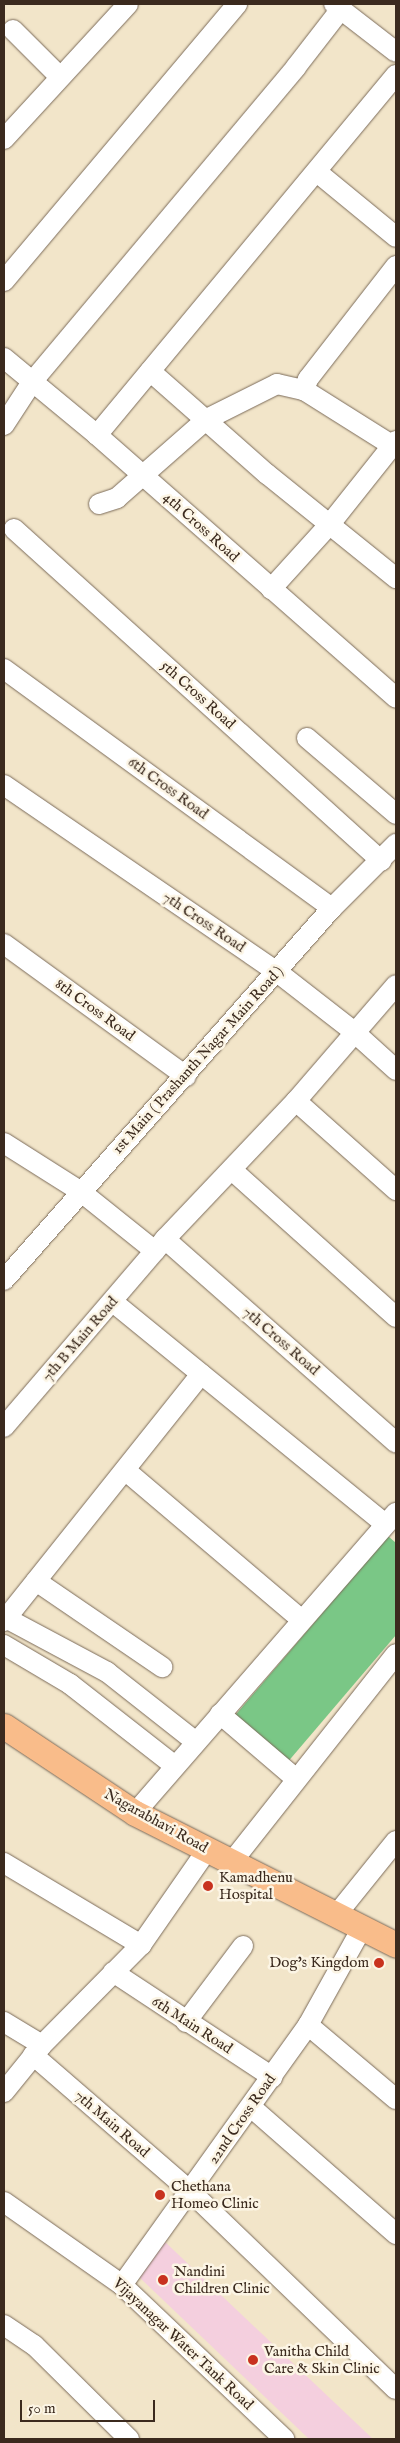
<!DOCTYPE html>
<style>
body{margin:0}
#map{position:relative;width:400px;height:2443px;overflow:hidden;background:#f2e5c9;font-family:"IM FELL English",serif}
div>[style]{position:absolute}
.built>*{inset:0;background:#f4cfde}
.green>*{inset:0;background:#7ac786}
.roads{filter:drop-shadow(0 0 1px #7b6b5a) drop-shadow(0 0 1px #7b6b5a)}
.minor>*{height:20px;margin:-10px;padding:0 10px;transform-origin:10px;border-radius:10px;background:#fff}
.major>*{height:25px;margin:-12.5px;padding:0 12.5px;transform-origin:12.5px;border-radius:12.5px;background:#f9bc8a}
.dots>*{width:14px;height:14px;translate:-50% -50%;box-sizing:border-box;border:2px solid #fcf5e5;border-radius:50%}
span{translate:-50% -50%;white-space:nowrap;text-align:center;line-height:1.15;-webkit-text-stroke:5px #fcf5e5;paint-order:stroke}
.street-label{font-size:15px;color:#3b2a1e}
.poi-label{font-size:15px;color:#3b2a1e}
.left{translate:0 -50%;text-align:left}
.right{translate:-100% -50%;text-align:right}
.frame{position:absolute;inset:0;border:5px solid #3b2a1e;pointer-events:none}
.scale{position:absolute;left:20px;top:2400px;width:135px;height:22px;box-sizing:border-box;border:2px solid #3b2a1e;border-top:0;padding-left:6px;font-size:15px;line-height:18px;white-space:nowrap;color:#3b2a1e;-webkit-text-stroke:4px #fcf5e5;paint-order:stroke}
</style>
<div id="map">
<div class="built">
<div style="clip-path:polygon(163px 2240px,373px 2439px,309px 2439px,139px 2277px)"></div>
</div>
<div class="green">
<div style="clip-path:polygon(388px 1536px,396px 1543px,396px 1635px,286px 1764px,232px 1719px)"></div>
</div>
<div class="roads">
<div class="minor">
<div style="left:334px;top:4px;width:78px;rotate:37.7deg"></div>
<div style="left:13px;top:30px;width:66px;rotate:45deg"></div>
<div style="left:4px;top:139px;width:183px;rotate:-47.4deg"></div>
<div style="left:317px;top:172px;width:102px;rotate:39.4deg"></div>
<div style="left:396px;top:266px;width:143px;rotate:127.9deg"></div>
<div style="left:308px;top:379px;width:12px;rotate:110deg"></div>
<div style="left:304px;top:390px;width:109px;rotate:32.2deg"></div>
<div style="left:4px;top:281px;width:362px;rotate:-49.9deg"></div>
<div style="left:4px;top:358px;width:121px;rotate:39.6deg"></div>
<div style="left:97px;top:435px;width:398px;rotate:41.3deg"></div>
<div style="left:150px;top:371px;width:156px;rotate:41.4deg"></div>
<div style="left:267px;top:474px;width:166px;rotate:38.9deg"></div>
<div style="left:4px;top:425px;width:51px;rotate:-56.9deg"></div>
<div style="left:32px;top:382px;width:411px;rotate:-50deg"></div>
<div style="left:296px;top:67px;width:73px;rotate:-52.2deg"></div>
<div style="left:97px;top:435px;width:468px;rotate:-50.3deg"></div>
<div style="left:99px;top:504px;width:19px;rotate:-18deg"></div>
<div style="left:117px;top:498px;width:120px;rotate:-41.3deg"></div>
<div style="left:207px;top:419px;width:78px;rotate:-26.6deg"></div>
<div style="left:277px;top:384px;width:28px;rotate:13deg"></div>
<div style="left:14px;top:529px;width:495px;rotate:42.1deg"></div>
<div style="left:271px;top:589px;width:88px;rotate:-47.8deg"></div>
<div style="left:330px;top:524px;width:106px;rotate:-51.5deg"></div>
<div style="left:4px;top:669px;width:406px;rotate:36.1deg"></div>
<div style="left:307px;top:738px;width:117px;rotate:40.5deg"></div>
<div style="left:4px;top:785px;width:330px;rotate:34.4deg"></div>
<div style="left:276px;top:971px;width:98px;rotate:37.9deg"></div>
<div style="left:353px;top:1031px;width:58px;rotate:42.2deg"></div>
<div style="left:4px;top:944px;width:225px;rotate:36deg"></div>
<div style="left:296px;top:1101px;width:134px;rotate:41.7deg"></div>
<div style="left:4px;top:1143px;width:90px;rotate:32.3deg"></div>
<div style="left:80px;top:1191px;width:96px;rotate:38.7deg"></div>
<div style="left:232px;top:1170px;width:220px;rotate:41.9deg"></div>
<div style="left:165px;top:1239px;width:308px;rotate:41.4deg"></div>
<div style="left:4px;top:1280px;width:496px;rotate:-48.6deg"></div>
<div style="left:332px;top:908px;width:91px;rotate:-45deg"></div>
<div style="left:113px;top:1302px;width:350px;rotate:39.2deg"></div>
<div style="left:4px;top:1427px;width:248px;rotate:-49.4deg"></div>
<div style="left:165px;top:1239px;width:190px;rotate:-46.5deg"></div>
<div style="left:296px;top:1101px;width:153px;rotate:-49.2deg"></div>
<div style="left:125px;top:1470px;width:232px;rotate:40.3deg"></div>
<div style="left:36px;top:1581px;width:153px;rotate:34.3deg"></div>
<div style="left:4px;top:1617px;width:117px;rotate:28.1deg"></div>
<div style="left:107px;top:1672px;width:113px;rotate:38.2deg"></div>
<div style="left:4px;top:1621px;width:316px;rotate:-51.4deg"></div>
<div style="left:4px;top:1645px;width:77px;rotate:30.6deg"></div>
<div style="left:70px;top:1684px;width:133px;rotate:38deg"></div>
<div style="left:220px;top:1714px;width:100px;rotate:40.5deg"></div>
<div style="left:135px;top:1813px;width:398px;rotate:-49deg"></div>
<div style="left:4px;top:1863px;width:160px;rotate:30.9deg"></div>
<div style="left:231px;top:1863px;width:266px;rotate:-51.7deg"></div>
<div style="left:337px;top:1914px;width:94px;rotate:-51.1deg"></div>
<div style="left:362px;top:1928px;width:111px;rotate:119.1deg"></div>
<div style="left:308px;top:2025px;width:115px;rotate:40.1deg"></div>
<div style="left:113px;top:1972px;width:191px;rotate:33.4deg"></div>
<div style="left:4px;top:2022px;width:44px;rotate:31.2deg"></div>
<div style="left:186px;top:2022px;width:95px;rotate:-53.1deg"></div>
<div style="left:33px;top:2055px;width:209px;rotate:40.9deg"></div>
<div style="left:191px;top:2192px;width:284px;rotate:43.9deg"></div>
<div style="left:4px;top:2092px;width:60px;rotate:-51deg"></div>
<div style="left:42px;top:2045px;width:141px;rotate:-45.3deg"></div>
<div style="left:141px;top:1945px;width:116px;rotate:-55.2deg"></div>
<div style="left:251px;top:2107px;width:193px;rotate:41.2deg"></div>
<div style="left:4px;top:2202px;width:144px;rotate:35.1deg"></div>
<div style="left:122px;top:2285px;width:224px;rotate:43.5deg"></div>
<div style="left:122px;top:2285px;width:320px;rotate:-54.4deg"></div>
<div style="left:4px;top:2325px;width:36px;rotate:34deg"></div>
<div style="left:34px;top:2345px;width:134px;rotate:44.7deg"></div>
</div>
<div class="major">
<div style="left:4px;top:1726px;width:157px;rotate:33.6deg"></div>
<div style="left:135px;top:1813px;width:292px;rotate:26.8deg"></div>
</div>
</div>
<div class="dots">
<div style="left:208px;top:1886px;background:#c8321e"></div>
<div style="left:379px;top:1963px;background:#c8321e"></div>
<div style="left:160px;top:2195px;background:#c8321e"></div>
<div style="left:163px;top:2280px;background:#c8321e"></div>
<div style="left:253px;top:2360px;background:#c8321e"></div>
</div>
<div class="street-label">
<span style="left:201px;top:527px;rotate:42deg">4th Cross Road</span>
<span style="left:198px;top:695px;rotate:42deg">5th Cross Road</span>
<span style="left:168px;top:788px;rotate:36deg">6th Cross Road</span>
<span style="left:204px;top:922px;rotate:34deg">7th Cross Road</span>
<span style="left:95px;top:1010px;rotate:36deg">8th Cross Road</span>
<span style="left:198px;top:1060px;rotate:-48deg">1st Main ( Prashanth Nagar Main Road )</span>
<span style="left:80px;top:1339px;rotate:-49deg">7th B Main Road</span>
<span style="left:281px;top:1341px;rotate:41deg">7th Cross Road</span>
<span style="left:156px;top:1821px;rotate:29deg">Nagarabhavi Road</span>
<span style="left:192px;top:2025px;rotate:33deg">6th Main Road</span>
<span style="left:242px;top:2119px;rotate:-55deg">22nd Cross Road</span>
<span style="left:112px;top:2124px;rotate:41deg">7th Main Road</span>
<span style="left:183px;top:2344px;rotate:43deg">Vijayanagar Water Tank Road</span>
</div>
<div class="poi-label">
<span class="left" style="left:219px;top:1886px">Kamadhenu<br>Hospital</span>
<span class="right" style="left:369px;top:1963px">Dog's Kingdom</span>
<span class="left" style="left:171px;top:2195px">Chethana<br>Homeo Clinic</span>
<span class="left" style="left:174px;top:2280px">Nandini<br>Children Clinic</span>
<span class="left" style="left:264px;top:2360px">Vanitha Child<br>Care &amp; Skin Clinic</span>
</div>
<div class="frame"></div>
<div class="scale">50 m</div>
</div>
